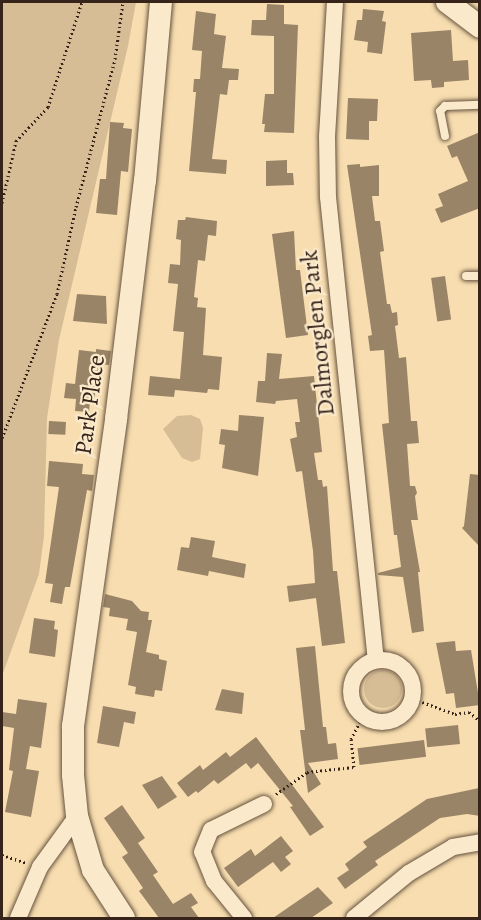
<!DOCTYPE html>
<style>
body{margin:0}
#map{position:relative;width:481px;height:920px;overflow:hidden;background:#f7ddaf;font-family:Alegreya,serif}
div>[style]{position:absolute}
.green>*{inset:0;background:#d6bd96}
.round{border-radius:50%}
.building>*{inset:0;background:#9a8467;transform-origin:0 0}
.path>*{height:3px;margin-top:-1.5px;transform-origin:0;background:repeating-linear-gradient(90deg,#36231a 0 1.5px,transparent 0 4.5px)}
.roads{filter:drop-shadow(0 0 2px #66523f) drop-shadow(0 0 2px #66523f)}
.lane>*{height:8px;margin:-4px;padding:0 4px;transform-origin:4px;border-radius:4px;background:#fae9cb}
.street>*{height:16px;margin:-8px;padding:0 8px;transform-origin:8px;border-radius:8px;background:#fae9cb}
.street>.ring{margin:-8px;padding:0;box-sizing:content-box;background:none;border:16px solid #fae9cb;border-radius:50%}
.secondary>*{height:22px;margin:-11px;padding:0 11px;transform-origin:11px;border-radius:11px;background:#fae9cb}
span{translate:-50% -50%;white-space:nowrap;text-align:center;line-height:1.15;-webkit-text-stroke:4.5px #fae9cb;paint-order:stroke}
.street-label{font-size:24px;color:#36231a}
.frame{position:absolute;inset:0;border:3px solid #36231a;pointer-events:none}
</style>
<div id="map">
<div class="green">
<div style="clip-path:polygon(2px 2px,136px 2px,128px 46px,59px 340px,47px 418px,44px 536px,39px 574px,2px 676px)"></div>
<div style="clip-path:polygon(191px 415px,200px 419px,203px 428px,200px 459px,192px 462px,182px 458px,163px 429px,177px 416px)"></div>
<div class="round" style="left:364px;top:670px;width:38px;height:38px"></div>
</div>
<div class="building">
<div style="clip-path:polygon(267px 4px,284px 5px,284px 24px,298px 25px,294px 133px,264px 132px,265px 124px,262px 124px,265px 94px,274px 94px,274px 36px,251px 35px,252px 20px,266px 20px)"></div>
<div style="clip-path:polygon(363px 9px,384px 11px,382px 21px,386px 22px,382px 54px,367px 52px,368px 42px,354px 40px,357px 20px,362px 20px)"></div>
<div style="clip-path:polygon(196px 11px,216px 14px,214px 34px,226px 36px,222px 68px,239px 69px,238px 80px,229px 80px,227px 95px,220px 94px,212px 159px,227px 160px,226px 174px,189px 171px,196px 92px,193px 92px,194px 79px,200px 79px,202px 51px,192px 50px)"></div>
<div style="clip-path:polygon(451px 30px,453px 61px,468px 60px,469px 80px,444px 82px,444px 87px,432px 88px,431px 80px,414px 81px,411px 33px)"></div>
<div style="clip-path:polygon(348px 98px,378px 99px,377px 121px,369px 121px,369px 140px,346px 139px)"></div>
<div style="clip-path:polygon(110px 122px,124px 123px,123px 128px,132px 129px,128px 172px,121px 171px,117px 215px,96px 213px,100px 179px,106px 179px)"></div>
<div style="clip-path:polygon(480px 132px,480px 208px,441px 223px,435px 209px,443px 206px,438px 194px,468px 181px,457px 156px,452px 158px,447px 146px)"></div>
<div style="clip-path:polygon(287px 160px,287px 173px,293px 173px,294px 185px,266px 186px,266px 161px)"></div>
<div style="clip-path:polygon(360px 164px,360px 167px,379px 165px,379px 196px,372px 196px,375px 221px,380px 221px,384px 251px,380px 252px,387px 304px,390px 304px,392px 313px,397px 312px,398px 325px,395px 326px,399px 358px,406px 357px,411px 421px,417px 421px,419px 443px,407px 444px,410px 486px,415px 486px,417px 493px,415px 496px,418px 520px,411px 520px,420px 572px,418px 572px,424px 631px,412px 633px,403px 577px,378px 575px,378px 573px,401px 567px,397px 535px,394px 535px,382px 424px,389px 423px,384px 350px,370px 351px,368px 336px,372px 335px,347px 165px)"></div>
<div style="clip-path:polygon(186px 217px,217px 221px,216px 236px,208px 235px,205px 261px,198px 260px,194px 297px,198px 298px,197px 307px,206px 308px,203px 355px,222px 357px,219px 390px,208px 389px,207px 393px,175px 390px,174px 397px,148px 395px,150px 376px,180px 379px,184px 332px,173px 331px,178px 284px,168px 283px,170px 264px,180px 265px,181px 240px,176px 239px,178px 220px,185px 220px)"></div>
<div style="clip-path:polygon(294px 231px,296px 270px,300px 270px,308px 335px,286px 338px,272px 234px)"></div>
<div style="left:445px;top:276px;width:44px;height:14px;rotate:82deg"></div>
<div style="clip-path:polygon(77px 294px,106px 296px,107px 324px,73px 321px)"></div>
<div style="clip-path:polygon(96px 349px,111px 351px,109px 365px,99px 364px,94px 401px,90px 401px,89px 412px,75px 411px,76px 399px,64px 398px,66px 383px,75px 384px,79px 350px,96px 352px)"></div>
<div style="clip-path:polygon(267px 353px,282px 354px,279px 379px,314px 376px,322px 452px,314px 453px,318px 480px,322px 480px,323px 487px,327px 486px,333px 571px,337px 571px,345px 643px,322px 646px,316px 598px,289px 602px,287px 586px,315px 583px,313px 551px,302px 471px,296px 472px,290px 439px,297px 437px,295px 422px,300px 422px,297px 399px,276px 401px,275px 404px,256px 402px,258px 381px,265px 381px)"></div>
<div style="clip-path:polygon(239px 415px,264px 417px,258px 476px,222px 468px,225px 445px,219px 444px,221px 429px,238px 431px)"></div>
<div style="left:49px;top:421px;width:17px;height:13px;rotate:3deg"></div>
<div style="clip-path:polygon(49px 461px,83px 464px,82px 474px,94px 475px,92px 491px,87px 490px,70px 587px,65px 587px,62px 604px,50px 602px,53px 584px,45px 583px,59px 487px,47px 486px)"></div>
<div style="clip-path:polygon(470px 474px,480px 475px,480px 547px,462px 528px,464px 526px)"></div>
<div style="clip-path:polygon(191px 537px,215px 541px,212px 557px,246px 564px,244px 578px,209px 571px,208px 576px,177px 570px,181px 547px,189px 548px)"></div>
<div style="clip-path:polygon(105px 594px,132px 601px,141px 611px,149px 612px,148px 620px,152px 620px,146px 652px,159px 655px,159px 659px,167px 661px,162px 691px,155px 690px,154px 697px,135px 694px,136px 687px,128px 685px,137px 632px,126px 630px,128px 619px,109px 616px,110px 608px,103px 607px)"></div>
<div style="clip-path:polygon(34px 618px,55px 621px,54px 629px,58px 630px,55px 657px,29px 653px)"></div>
<div style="clip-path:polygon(455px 641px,456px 651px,471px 650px,480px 705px,456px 708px,454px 693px,446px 694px,436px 643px)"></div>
<div style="clip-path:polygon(315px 646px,323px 727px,326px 727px,328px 744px,336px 743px,338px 759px,308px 763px,321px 784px,308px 793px,300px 730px,305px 730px,296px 648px)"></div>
<div style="clip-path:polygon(222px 689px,244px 693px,242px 714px,215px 710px)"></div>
<div style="clip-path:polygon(18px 699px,47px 703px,41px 748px,30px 746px,26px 769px,39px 771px,31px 817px,5px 812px,13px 771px,9px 770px,14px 728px,2px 726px,2px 712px,16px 714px)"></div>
<div style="clip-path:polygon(103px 706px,136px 712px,134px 724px,124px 722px,119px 747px,97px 743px)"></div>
<div style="left:458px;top:725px;width:19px;height:33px;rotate:84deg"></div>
<div style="clip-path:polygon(256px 737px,324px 827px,310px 836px,290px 807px,293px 806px,258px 763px,251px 769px,246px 763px,218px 784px,214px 780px,198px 793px,196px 791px,188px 797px,177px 783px,200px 765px,203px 770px,226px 752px,230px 757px)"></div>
<div style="left:424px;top:740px;width:17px;height:67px;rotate:83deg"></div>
<div style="clip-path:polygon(162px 776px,177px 797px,158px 809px,142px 785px)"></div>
<div style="clip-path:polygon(479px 788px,480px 816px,467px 814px,440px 818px,375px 861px,378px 865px,345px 889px,337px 878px,349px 870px,345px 864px,367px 847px,363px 842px,427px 799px)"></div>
<div style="clip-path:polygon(122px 805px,145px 838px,138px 843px,158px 872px,153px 875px,173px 904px,191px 893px,198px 903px,191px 907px,199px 918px,159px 918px,139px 891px,143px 888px,122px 857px,128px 853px,104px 818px)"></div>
<div style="clip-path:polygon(281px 836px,293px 851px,285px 857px,291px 864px,281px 872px,273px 862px,238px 887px,224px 868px,251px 849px,255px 856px)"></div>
<div style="clip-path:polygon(318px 887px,333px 903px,311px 918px,273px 918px)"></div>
</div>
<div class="path">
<div style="left:2px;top:203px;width:64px;rotate:-77.3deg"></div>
<div style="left:16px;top:141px;width:47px;rotate:-46.7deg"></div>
<div style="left:48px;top:107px;width:110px;rotate:-72.1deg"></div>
<div style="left:2px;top:438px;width:154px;rotate:-69.1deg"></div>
<div style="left:57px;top:294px;width:89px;rotate:-77.7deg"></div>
<div style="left:76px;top:207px;width:153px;rotate:-75.2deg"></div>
<div style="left:115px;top:59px;width:58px;rotate:-82deg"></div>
<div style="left:414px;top:699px;width:44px;rotate:20.1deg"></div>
<div style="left:455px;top:714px;width:14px;rotate:-8deg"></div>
<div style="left:469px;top:712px;width:14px;rotate:39deg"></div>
<div style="left:276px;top:794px;width:38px;rotate:-35deg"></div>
<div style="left:307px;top:772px;width:47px;rotate:-6.1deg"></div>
<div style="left:354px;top:767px;width:28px;rotate:-96deg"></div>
<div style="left:351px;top:739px;width:26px;rotate:-62deg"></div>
<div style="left:2px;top:855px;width:26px;rotate:18deg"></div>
</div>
<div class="roads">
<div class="lane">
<div style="left:445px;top:136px;width:25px;rotate:-101deg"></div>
<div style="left:440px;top:111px;width:7px;rotate:-45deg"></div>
<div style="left:445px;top:106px;width:35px;rotate:-2deg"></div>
<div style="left:466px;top:276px;width:14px"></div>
</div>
<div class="street">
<div style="left:335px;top:2px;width:134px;rotate:93.4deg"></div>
<div style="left:327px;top:136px;width:61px;rotate:89.1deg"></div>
<div style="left:328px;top:197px;width:464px;rotate:84.1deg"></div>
<div class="ring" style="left:351px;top:660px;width:46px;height:46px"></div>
<div style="left:18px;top:918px;width:56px;rotate:-66.7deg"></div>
<div style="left:40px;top:867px;width:63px;rotate:-54deg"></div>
<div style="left:244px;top:918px;width:48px;rotate:-129deg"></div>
<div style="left:214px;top:881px;width:31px;rotate:-112deg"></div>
<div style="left:202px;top:852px;width:24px;rotate:-68deg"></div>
<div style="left:211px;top:830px;width:59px;rotate:-26.1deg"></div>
<div style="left:354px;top:918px;width:71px;rotate:-39.3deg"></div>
<div style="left:409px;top:873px;width:51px;rotate:-30.6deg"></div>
<div style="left:453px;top:847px;width:27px;rotate:-10deg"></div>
</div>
<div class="secondary">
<div style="left:447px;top:2px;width:41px;rotate:37.1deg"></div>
<div style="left:124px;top:918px;width:57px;rotate:-122.9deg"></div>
<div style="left:93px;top:870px;width:56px;rotate:-106.5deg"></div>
<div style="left:77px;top:816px;width:41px;rotate:-95.6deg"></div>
<div style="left:73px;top:775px;width:49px;rotate:-90deg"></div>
<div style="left:73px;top:726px;width:310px;rotate:-82deg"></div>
<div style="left:116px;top:419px;width:240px;rotate:-83.1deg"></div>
<div style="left:145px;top:181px;width:180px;rotate:-84.9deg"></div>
</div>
</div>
<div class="street-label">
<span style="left:318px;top:333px;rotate:-96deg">Dalmorglen Park</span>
<span style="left:90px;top:405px;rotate:-82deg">Park Place</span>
</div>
<div class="frame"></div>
</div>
